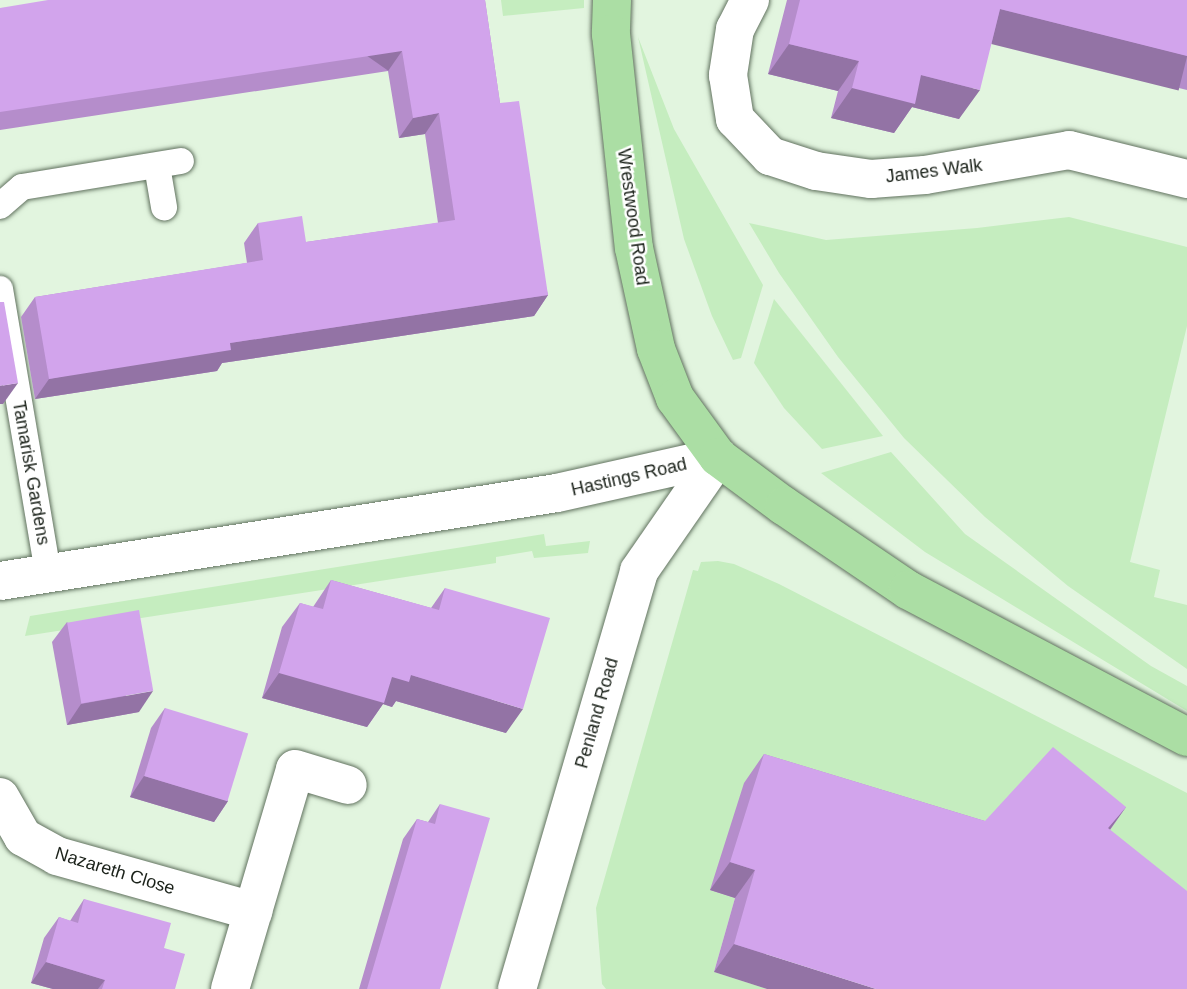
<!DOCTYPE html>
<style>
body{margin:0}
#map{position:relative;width:1187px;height:989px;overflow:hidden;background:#e2f5df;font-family:Helvetica,sans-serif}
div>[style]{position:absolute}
.green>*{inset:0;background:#c5edbf}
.roads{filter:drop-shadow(0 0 2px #61725f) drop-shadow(0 0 2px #61725f)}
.service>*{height:26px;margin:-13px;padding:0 13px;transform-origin:13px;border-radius:13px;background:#fff}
.minor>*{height:38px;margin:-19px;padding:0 19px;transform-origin:19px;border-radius:19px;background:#fff}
.primary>*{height:38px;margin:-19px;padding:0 19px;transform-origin:19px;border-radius:19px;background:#abdea4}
.wall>*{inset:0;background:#b58dcb}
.shaded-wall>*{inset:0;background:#9373a5;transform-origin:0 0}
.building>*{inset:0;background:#d2a4ec;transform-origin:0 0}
span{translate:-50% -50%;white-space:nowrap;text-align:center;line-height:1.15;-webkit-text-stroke:5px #fff;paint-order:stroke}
.street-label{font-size:18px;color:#1b221a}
</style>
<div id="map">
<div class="green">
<div style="clip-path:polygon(501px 0,584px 0,584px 8px,503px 16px)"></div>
<div style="clip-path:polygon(638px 37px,674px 129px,763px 285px,741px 358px,733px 360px,712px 316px,684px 239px)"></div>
<div style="clip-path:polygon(1069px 217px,1187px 247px,1187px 326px,1130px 562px,1160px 570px,1154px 597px,1187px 605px,1187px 669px,1068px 586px,985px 517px,904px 438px,838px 357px,779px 273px,749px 223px,826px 240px,977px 228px)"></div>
<div style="clip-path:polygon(774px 299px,883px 436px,822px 449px,784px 408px,754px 363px)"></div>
<div style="clip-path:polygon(891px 452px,965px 534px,1151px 666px,1187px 686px,1187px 711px,925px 552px,821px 473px)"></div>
<div style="clip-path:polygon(544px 534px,546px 546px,590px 541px,588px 553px,534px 558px,532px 551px,496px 557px,496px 563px,25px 636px,30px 616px)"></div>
<div style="clip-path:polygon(718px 561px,734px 564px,779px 584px,1187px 793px,1187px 935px,977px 837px,710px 890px,735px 898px,714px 972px,767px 989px,606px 989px,602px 984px,596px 908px,693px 570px,698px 571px,701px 562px)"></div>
</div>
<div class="roads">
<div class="service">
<div style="left:157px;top:166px;width:42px;rotate:80.3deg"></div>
<div style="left:0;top:206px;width:29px;rotate:-41deg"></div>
<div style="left:22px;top:187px;width:161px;rotate:-9.3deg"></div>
<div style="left:0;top:289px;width:288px;rotate:80.4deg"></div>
</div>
<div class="minor">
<div style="left:750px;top:0;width:33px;rotate:117deg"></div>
<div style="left:735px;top:29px;width:47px;rotate:98.7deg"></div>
<div style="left:728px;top:75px;width:45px;rotate:81deg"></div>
<div style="left:735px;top:119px;width:51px;rotate:46.6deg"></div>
<div style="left:770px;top:156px;width:48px;rotate:18.1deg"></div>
<div style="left:816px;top:171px;width:56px;rotate:8.3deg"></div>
<div style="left:871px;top:179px;width:54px;rotate:-4.2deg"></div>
<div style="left:925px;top:175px;width:146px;rotate:-9.8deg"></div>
<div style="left:1069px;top:150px;width:122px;rotate:13.8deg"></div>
<div style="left:0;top:581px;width:564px;rotate:-8.98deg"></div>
<div style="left:557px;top:493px;width:165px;rotate:-12.6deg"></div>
<div style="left:0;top:797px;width:46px;rotate:60.1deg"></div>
<div style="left:23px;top:837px;width:39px;rotate:29deg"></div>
<div style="left:57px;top:856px;width:204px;rotate:15.7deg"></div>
<div style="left:230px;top:989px;width:229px;rotate:-73.5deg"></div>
<div style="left:295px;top:769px;width:55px;rotate:16.8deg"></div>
<div style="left:517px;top:989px;width:435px;rotate:-73.7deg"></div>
<div style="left:639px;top:571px;width:139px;rotate:-55.3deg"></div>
</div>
<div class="primary">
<div style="left:612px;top:0;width:34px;rotate:92deg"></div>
<div style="left:611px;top:34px;width:215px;rotate:83.9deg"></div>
<div style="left:634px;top:248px;width:103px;rotate:77.7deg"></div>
<div style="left:656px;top:349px;width:53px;rotate:68.8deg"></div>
<div style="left:675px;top:398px;width:73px;rotate:53.9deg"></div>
<div style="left:718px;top:457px;width:82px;rotate:36.6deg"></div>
<div style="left:784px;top:506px;width:150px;rotate:34.1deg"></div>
<div style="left:908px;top:590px;width:315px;rotate:27.8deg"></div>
</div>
</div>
<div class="wall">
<div style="clip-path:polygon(485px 0,500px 103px,548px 295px,534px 316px,222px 363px,217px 371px,35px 399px,21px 317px,35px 297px,247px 263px,244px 243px,258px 223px,306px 242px,438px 223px,425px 134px,399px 138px,388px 71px,0 130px,0 8px)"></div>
<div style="clip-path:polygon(787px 0,1187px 0,1187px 90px,992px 42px,959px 119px,912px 107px,894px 133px,831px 118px,838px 91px,768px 74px)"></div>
<div style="clip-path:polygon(331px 580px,431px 608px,445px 588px,506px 733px,396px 701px,392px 707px,383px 704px,367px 727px,262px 698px,282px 627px,300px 603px,313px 607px)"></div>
<div style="clip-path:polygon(67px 622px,139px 712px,67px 725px,52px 642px)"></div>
<div style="clip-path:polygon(165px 708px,228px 801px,214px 822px,130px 797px,151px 728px)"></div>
<div style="clip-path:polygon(764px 754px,985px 821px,1126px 807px,1110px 830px,714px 972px,735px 898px,710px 890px,744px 783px)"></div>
<div style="clip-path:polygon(440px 804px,440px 989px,359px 989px,403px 839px,417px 819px,428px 822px)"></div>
<div style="clip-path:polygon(84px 899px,164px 948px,175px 989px,53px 989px,31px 983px,44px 938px,59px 917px,70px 921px)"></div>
</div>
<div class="shaded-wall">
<div style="left:1000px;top:9px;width:193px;height:36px;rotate:14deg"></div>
<div style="clip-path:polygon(789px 44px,859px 61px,838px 91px,768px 74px)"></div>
<div style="left:402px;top:51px;width:24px;height:407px;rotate:125deg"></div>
<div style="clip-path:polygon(921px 75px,980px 90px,959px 119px,912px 107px,894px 133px,831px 118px,852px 88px)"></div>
<div style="clip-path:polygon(439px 113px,425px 134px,399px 138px,413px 118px)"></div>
<div style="clip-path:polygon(548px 295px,534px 316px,222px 363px,217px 371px,35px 399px,49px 379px,230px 343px)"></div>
<div style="clip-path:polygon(18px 383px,3px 404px,0 404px,0 386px)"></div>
<div style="clip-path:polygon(279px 673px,392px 677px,411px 675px,523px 709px,506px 733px,396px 701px,392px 707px,383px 704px,367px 727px,262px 698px)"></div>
<div style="clip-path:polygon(153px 691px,139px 712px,67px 725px,81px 704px)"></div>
<div style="clip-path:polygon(144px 776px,228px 801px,214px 822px,130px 797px)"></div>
<div style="clip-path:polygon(1126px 807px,1106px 835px,1108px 828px)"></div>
<div style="clip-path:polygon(730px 862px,755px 870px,735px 898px,710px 890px)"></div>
<div style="clip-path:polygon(734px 944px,876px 989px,767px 989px,714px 972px)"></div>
<div style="clip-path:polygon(46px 962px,105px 980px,98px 989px,53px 989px,31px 983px)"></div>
</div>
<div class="building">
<div style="clip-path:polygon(48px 0,485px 0,500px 103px,519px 101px,548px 295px,230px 343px,231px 350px,49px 379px,35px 297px,263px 260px,258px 223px,302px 216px,306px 242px,455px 220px,439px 113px,413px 118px,402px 51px,0 112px,0 8px)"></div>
<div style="clip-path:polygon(800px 0,1187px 0,1187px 56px,1000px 9px,980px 90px,921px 75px,915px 104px,852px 88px,859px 61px,789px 44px)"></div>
<div style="clip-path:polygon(0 302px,4px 302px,18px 383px,0 386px)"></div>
<div style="clip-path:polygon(331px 580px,439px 610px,445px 588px,550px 618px,523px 709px,411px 675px,409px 682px,392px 677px,384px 703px,279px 673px,300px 603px,323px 609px)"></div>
<div style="left:139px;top:610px;width:82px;height:73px;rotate:80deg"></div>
<div style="left:165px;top:708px;width:87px;height:71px;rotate:17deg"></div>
<div style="clip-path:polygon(1053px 747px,1126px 807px,1108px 828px,1187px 891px,1187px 989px,876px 989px,734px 944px,755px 870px,730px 862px,764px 754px,985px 821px)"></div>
<div style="clip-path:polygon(440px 804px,490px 818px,440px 989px,367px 989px,417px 819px,435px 824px)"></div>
<div style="clip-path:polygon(84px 899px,171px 923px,164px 948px,185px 954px,175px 989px,102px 989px,105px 980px,46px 962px,59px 917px,78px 923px)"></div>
</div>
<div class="street-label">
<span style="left:934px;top:171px;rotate:-7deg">James Walk</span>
<span style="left:633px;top:217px;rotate:82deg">Wrestwood Road</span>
<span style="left:31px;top:473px;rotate:80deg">Tamarisk Gardens</span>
<span style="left:629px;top:477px;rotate:-13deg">Hastings Road</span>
<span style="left:597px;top:713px;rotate:-74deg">Penland Road</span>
<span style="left:115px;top:871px;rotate:17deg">Nazareth Close</span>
</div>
</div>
